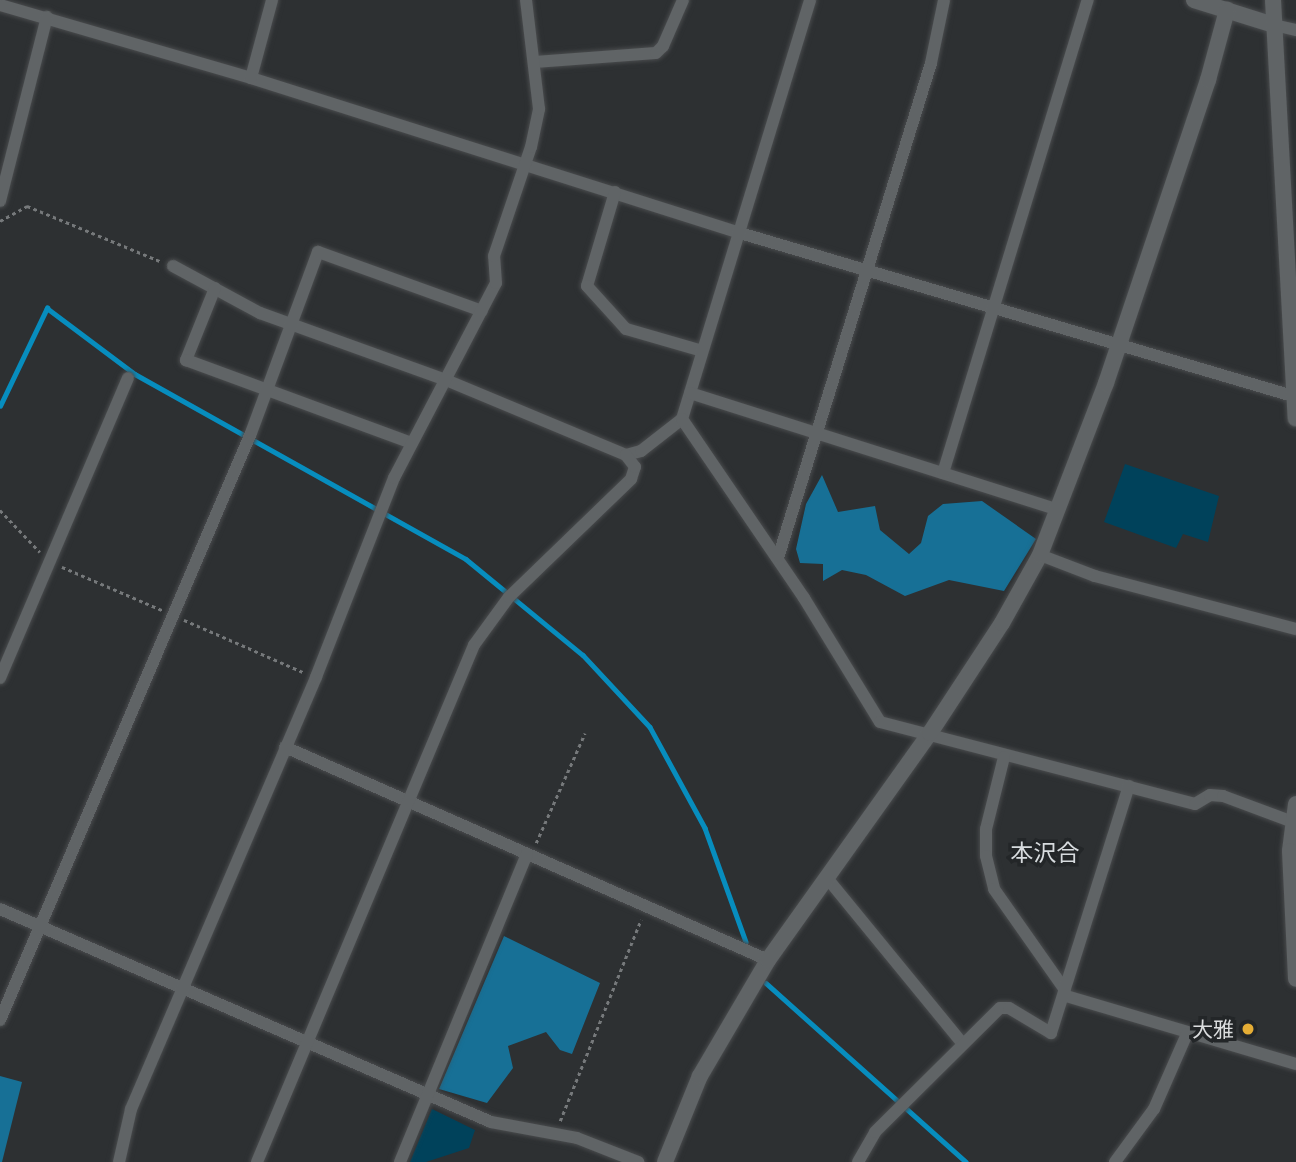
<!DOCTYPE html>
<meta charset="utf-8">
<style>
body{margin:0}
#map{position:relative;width:1296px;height:1162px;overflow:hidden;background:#2d3032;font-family:Manrope,"Noto Sans JP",sans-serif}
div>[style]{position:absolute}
.green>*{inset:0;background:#00425b}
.forest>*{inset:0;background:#177096}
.stream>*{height:4.5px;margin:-2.25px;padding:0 2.25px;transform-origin:2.25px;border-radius:2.25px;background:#078dbe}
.path>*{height:2.5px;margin-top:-1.25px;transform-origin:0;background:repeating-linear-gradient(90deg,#76797b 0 3.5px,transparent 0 7px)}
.roads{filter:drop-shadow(0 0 2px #494b4d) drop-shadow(0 0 2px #494b4d)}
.minor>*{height:12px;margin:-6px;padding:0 6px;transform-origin:6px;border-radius:6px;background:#606466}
.tertiary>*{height:16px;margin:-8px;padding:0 8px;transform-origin:8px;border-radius:8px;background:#606466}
.dots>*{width:19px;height:19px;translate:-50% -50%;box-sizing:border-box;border:4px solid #232628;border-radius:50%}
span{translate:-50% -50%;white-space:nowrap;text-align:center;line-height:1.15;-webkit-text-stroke:7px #232628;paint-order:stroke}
.poi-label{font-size:21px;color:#dcdedf}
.right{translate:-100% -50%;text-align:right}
.neighbourhood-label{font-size:23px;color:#d7dbde}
</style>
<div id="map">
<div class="green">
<div style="clip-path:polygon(1125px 464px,1219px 496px,1208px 542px,1183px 534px,1176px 548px,1104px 522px)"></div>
<div style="clip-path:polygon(432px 1109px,475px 1130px,469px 1148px,426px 1162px,410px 1162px)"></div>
</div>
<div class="forest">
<div style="clip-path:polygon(822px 475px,838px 512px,875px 506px,880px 530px,909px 554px,921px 543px,928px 516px,943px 504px,982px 501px,1036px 539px,1004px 591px,949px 580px,905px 596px,866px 575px,842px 570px,823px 581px,823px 564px,800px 563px,796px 549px,806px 504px)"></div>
<div style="clip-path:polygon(504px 936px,600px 983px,572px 1054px,560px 1050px,546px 1032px,508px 1046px,513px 1068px,487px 1103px,439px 1089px)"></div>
<div style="clip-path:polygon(0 1076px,22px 1082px,2px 1162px,0 1162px)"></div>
</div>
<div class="stream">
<div style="left:0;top:406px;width:109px;rotate:-64.4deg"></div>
<div style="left:47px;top:308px;width:110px;rotate:36.9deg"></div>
<div style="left:135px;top:374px;width:379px;rotate:29.2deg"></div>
<div style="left:466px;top:559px;width:151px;rotate:39.4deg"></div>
<div style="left:583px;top:655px;width:98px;rotate:47.1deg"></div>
<div style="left:650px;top:727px;width:115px;rotate:61.4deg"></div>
<div style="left:705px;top:828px;width:121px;rotate:70.2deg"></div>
<div style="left:766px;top:983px;width:268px;rotate:41.8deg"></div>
</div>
<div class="path">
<div style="left:0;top:221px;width:31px;rotate:-29deg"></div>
<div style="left:27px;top:206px;width:144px;rotate:22.5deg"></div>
<div style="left:0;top:510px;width:58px;rotate:46.4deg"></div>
<div style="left:62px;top:567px;width:109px;rotate:23.3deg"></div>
<div style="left:184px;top:620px;width:130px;rotate:23.6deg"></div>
<div style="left:536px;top:843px;width:120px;rotate:-66deg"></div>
<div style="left:560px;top:1121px;width:217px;rotate:-68.1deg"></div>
</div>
<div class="roads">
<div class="minor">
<div style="left:0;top:5px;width:261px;rotate:16.2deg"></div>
<div style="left:251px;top:78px;width:513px;rotate:17.59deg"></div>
<div style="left:740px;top:233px;width:580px;rotate:16.43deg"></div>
<div style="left:1274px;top:25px;width:23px;rotate:13deg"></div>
<div style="left:535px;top:62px;width:121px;rotate:-4.3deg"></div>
<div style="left:656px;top:53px;width:10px;rotate:-45deg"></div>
<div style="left:663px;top:46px;width:50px;rotate:-66.5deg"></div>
<div style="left:251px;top:78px;width:81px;rotate:-74.9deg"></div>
<div style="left:615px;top:192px;width:98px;rotate:106.6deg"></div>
<div style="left:587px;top:286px;width:58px;rotate:47.8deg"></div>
<div style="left:626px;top:329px;width:79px;rotate:16.1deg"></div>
<div style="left:0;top:201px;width:190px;rotate:-75.7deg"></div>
<div style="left:173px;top:266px;width:99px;rotate:28.4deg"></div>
<div style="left:260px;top:313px;width:198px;rotate:19.8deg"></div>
<div style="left:446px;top:380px;width:195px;rotate:22.6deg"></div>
<div style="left:626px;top:455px;width:16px;rotate:-15deg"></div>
<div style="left:641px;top:451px;width:52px;rotate:-38deg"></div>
<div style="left:682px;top:419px;width:438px;rotate:-73deg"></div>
<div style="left:215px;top:288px;width:78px;rotate:111.9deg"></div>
<div style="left:186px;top:360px;width:240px;rotate:20.2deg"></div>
<div style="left:690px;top:393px;width:387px;rotate:17.6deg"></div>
<div style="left:682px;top:419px;width:217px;rotate:55.7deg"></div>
<div style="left:804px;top:598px;width:145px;rotate:58.5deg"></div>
<div style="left:880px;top:722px;width:325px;rotate:14.6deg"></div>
<div style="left:1195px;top:804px;width:17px;rotate:-31deg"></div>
<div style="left:1210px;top:795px;width:13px;rotate:4deg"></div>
<div style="left:1223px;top:796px;width:75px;rotate:20.4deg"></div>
<div style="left:943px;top:473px;width:495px;rotate:-73deg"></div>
<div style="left:1040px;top:555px;width:59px;rotate:20.9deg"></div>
<div style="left:1095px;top:576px;width:208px;rotate:14.8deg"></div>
<div style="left:778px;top:558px;width:518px;rotate:-72.82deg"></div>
<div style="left:931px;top:63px;width:64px;rotate:-78.3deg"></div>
<div style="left:0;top:678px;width:326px;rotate:-66.9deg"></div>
<div style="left:285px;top:747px;width:528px;rotate:23.8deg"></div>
<div style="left:1004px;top:757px;width:74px;rotate:104deg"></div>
<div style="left:986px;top:829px;width:27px;rotate:90deg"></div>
<div style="left:986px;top:856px;width:34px;rotate:76deg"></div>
<div style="left:994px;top:889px;width:123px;rotate:54.9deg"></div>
<div style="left:827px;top:878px;width:212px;rotate:50.7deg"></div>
<div style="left:0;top:909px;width:535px;rotate:23.45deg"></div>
<div style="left:491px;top:1122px;width:87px;rotate:10.5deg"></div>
<div style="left:577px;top:1138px;width:66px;rotate:21.5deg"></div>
<div style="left:1066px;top:996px;width:240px;rotate:16.5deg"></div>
<div style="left:0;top:1020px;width:638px;rotate:-66.85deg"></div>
<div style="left:251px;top:433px;width:193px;rotate:-69.7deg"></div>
<div style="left:318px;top:252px;width:174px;rotate:19.8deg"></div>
<div style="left:119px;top:1162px;width:54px;rotate:-77.2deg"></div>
<div style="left:131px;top:1109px;width:470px;rotate:-66.8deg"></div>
<div style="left:316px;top:677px;width:214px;rotate:-68.6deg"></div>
<div style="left:394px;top:478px;width:220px;rotate:-62.4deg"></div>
<div style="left:496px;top:283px;width:27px;rotate:-94deg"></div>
<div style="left:494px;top:256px;width:115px;rotate:-71.3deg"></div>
<div style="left:531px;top:147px;width:39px;rotate:-78deg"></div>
<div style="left:539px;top:109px;width:110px;rotate:-96.8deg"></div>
<div style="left:257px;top:1162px;width:561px;rotate:-67.23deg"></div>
<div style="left:474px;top:645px;width:59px;rotate:-53.9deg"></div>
<div style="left:509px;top:597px;width:170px;rotate:-44deg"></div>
<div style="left:631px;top:479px;width:13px;rotate:-72deg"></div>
<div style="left:635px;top:467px;width:15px;rotate:-127deg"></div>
<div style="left:400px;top:1162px;width:333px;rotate:-67.6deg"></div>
<div style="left:858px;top:1162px;width:34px;rotate:-60deg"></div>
<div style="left:875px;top:1132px;width:176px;rotate:-44.8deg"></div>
<div style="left:1000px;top:1008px;width:9px"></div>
<div style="left:1009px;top:1008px;width:49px;rotate:30.8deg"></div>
<div style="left:1051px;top:1033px;width:259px;rotate:-72.5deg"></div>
<div style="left:1115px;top:1162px;width:66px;rotate:-53.7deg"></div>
<div style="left:1154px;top:1109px;width:82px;rotate:-66.3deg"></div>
</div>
<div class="tertiary">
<div style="left:1194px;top:0;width:84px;rotate:17.4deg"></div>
<div style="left:1273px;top:0;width:419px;rotate:86.9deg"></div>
<div style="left:1296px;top:804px;width:47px;rotate:97.3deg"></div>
<div style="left:1290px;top:851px;width:128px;rotate:87.3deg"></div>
<div style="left:665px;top:1162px;width:93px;rotate:-67.9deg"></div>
<div style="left:700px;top:1076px;width:134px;rotate:-59.6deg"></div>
<div style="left:768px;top:960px;width:279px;rotate:-54.5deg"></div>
<div style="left:930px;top:733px;width:131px;rotate:-56.8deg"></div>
<div style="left:1002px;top:623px;width:78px;rotate:-60.8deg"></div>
<div style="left:1040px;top:555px;width:184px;rotate:-69deg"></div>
<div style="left:1106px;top:383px;width:320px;rotate:-71.4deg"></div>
<div style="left:1208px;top:80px;width:73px;rotate:-74.8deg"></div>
</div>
</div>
<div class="dots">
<div style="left:1248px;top:1029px;background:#e5ad35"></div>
</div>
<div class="poi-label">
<span class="right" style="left:1234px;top:1029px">大雅</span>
</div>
<div class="neighbourhood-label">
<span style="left:1045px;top:852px">本沢合</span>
</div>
</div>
